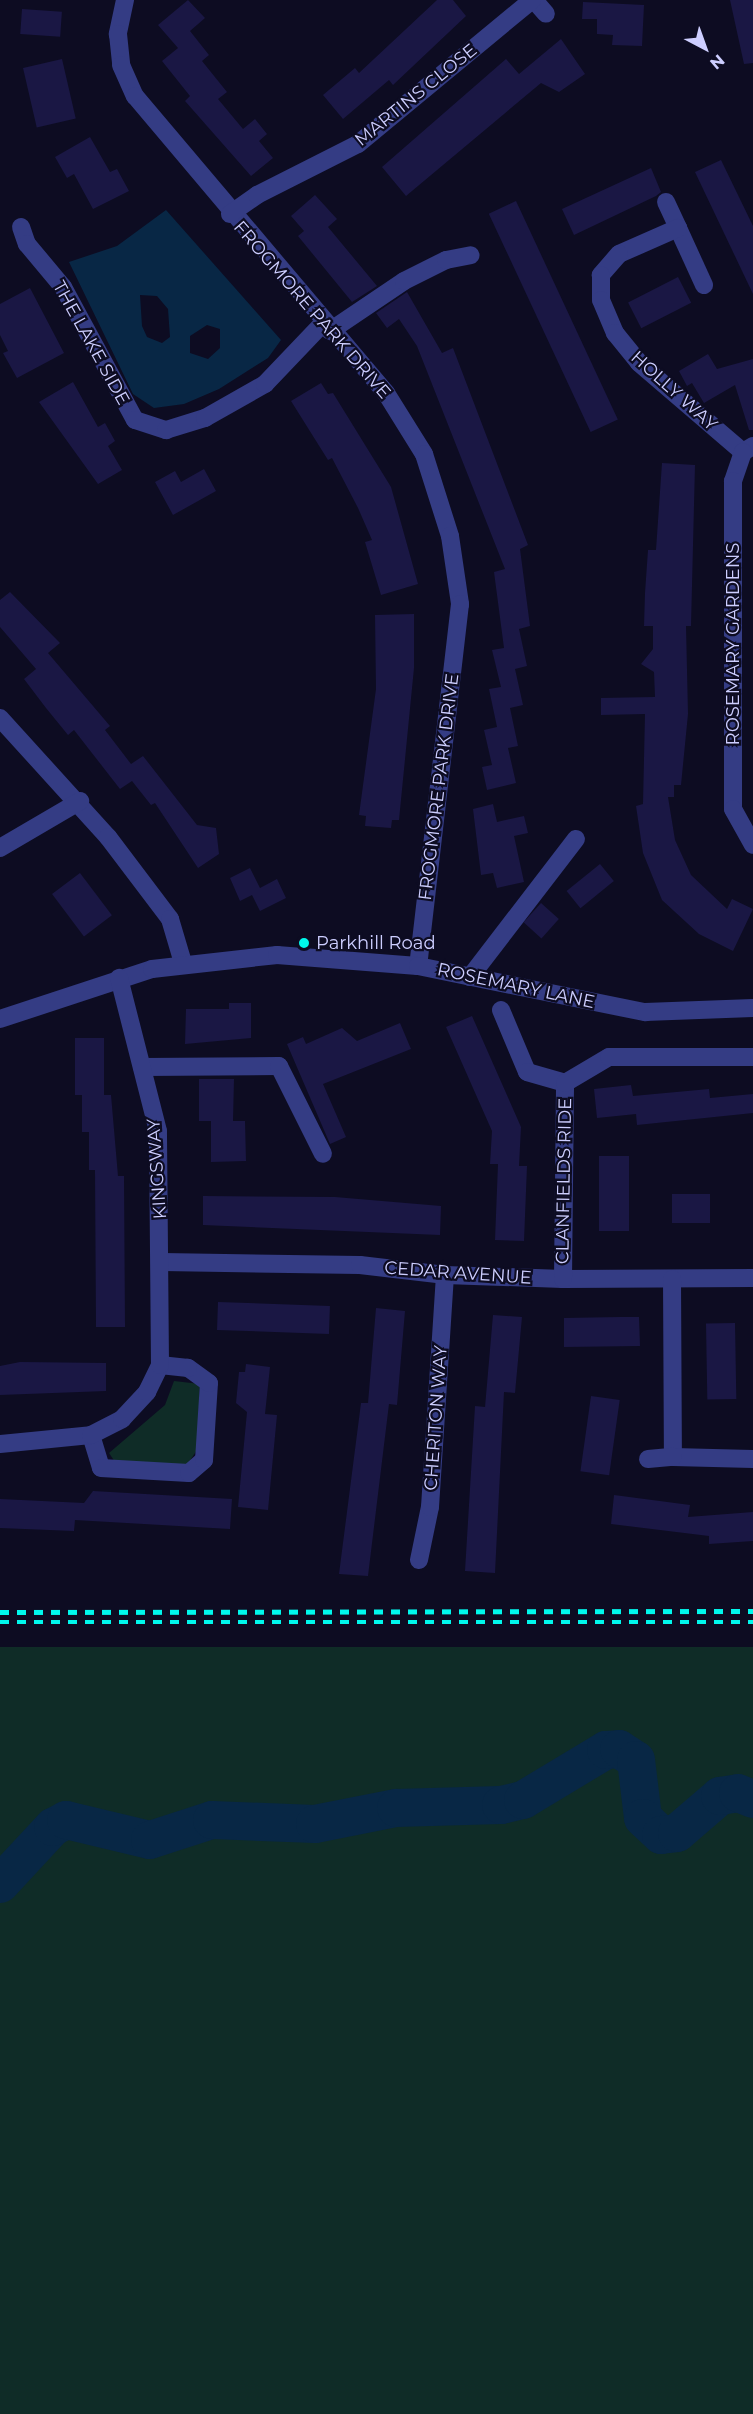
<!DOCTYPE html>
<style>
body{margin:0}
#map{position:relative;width:753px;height:2414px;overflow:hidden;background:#0d0c22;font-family:Montserrat,sans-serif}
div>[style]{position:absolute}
.green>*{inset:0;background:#0f2c27;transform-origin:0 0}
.water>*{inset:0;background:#082745}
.river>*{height:38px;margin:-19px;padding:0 19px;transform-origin:19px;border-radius:19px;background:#082745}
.building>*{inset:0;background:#1a1744;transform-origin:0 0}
.minor>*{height:18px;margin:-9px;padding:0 9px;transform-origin:9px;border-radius:9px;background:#343c84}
.rail>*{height:4.5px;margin-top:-2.25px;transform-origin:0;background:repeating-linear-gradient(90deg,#00f8ed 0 9px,transparent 0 17px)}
.dots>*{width:16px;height:16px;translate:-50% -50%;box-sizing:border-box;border:3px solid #0d0c22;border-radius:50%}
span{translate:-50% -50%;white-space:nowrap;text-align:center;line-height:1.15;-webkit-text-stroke:4.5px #0d0c22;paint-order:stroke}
.street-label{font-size:18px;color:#cdceff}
.poi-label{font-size:18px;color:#cdceff}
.left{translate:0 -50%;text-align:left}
.north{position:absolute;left:675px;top:18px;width:60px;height:60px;-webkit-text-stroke:4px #0d0c22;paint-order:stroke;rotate:139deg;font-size:16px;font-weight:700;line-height:24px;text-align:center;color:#cdceff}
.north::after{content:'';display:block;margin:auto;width:21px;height:27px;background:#cdceff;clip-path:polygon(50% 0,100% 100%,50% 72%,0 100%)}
</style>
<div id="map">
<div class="green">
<div style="clip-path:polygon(174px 1381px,200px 1384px,197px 1450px,187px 1465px,115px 1462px,109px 1453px,165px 1405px)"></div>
<div style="left:753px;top:1647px;width:767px;height:753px;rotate:90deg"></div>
</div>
<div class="water">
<div style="clip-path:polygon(evenodd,166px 210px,281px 340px,268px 358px,219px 389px,184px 404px,154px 408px,133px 394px,69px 262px,117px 246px,166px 210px,140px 295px,157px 296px,168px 309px,170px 337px,162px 343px,147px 337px,142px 326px,140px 295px,166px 210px,207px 325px,220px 329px,220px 348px,208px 359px,190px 353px,190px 336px,207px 325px)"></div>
</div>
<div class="river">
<div style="left:0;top:1884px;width:78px;rotate:-47.1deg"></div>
<div style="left:53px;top:1827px;width:15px;rotate:-28deg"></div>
<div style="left:66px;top:1820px;width:86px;rotate:13.4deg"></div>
<div style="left:150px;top:1840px;width:65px;rotate:-17.9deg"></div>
<div style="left:212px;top:1820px;width:103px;rotate:2.2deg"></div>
<div style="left:315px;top:1824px;width:83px;rotate:-11.2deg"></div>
<div style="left:396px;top:1808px;width:105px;rotate:-1.6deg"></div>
<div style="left:501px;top:1805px;width:23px;rotate:-13deg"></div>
<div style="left:523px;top:1800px;width:97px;rotate:-31.1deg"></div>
<div style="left:606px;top:1750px;width:13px;rotate:-4deg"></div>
<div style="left:619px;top:1749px;width:20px;rotate:33deg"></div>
<div style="left:636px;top:1760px;width:58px;rotate:83.1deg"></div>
<div style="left:643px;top:1818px;width:25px;rotate:43deg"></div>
<div style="left:661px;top:1835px;width:16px;rotate:-7deg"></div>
<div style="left:677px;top:1833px;width:57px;rotate:-40.7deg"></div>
<div style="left:720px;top:1796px;width:18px;rotate:-9deg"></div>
<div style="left:738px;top:1793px;width:16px;rotate:22deg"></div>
</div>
<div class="building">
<div style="clip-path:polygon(188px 0,205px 18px,190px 31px,209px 55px,202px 61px,227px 92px,218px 99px,243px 129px,255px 119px,267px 134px,259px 141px,273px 158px,251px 176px,185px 101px,190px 96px,162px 61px,178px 48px,158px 25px)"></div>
<div style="clip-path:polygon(437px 0,453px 0,466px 16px,393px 85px,389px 80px,343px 119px,323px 95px,355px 68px,359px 73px)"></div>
<div style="clip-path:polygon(730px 0,753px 0,753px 63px,744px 64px)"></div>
<div style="clip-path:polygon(583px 2px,644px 5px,642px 46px,612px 45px,613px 35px,597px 34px,597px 19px,582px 19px)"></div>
<div style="left:22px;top:9px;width:40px;height:25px;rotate:4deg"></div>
<div style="clip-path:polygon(561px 39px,585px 74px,559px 92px,541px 83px,406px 196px,382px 167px,506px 59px,519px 74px)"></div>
<div style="left:62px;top:59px;width:61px;height:40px;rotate:77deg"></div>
<div style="clip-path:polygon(90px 137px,110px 172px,117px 169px,129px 191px,93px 209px,74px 174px,67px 178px,55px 157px)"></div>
<div style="clip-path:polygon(721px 160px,753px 226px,753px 294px,695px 172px)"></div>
<div style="clip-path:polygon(651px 168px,661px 192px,656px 196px,574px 235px,562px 209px)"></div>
<div style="clip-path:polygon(315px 195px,337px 219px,328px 227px,377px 286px,352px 302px,298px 236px,304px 231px,291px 216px)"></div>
<div style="left:516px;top:201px;width:241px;height:30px;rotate:65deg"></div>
<div style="left:678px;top:277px;width:29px;height:56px;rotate:63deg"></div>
<div style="clip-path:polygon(30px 288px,64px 353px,17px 378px,3px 353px,8px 351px,0 335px,0 304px)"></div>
<div style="clip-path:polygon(407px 292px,442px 353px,453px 348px,528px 545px,520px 549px,530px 626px,519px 629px,527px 666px,515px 669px,523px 705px,510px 708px,518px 746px,508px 748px,516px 783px,487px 790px,482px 767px,492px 765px,484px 730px,497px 727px,489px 689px,501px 687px,492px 650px,504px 648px,494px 572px,505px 569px,417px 346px,399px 319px,387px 328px,376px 313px)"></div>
<div style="clip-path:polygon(708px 354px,717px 369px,753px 359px,753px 430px,749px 430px,735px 385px,704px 403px,692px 383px,687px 386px,679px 371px)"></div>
<div style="clip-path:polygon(73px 382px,98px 427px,105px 423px,115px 441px,108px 446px,122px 470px,98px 484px,39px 402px)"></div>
<div style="clip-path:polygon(321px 383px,328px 394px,333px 393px,391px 487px,418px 584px,381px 595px,365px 542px,372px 540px,358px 508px,332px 458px,328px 460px,291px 401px)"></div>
<div style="clip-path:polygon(662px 463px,695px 465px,691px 626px,686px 626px,688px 714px,681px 785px,674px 785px,674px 797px,668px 797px,675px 840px,691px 875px,727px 909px,732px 899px,753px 909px,733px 951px,699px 934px,662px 900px,643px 853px,636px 806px,643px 804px,645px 714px,601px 715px,601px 698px,655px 697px,654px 672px,641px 664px,653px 649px,653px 626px,644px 626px,645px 593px,648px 550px,656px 550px)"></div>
<div style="clip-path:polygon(204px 469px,216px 491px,173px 515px,155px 482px,175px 471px,181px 482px)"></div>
<div style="clip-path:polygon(10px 592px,60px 643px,48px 653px,110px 726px,105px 730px,131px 764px,143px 756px,197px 825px,216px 828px,219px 854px,198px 868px,155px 803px,151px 805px,132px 781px,120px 789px,74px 730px,68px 735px,46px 708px,24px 679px,36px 669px,0 627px,0 600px)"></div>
<div style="clip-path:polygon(414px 614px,414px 668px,399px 820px,392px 820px,391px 828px,365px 826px,366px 816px,359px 815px,376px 689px,375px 615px)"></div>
<div style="clip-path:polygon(493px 804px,497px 822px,524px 816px,528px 833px,514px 836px,524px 882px,497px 888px,493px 873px,481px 875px,473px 809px)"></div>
<div style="left:600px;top:864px;width:22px;height:43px;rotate:51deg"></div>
<div style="clip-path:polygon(250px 868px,260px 888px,277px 879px,286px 898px,260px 911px,252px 895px,240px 901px,230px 878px)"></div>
<div style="left:80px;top:873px;width:53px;height:35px;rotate:53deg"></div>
<div style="left:541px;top:903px;width:24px;height:26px;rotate:42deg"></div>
<div style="clip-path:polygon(229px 1003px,251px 1003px,251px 1038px,185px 1044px,186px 1009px,229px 1009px)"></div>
<div style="clip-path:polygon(472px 1016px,521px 1127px,519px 1166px,527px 1166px,524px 1241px,495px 1240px,498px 1164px,490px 1164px,492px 1131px,446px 1027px)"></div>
<div style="clip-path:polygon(400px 1023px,411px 1049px,323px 1084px,346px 1137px,330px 1144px,287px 1044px,303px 1037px,306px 1044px,342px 1028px,357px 1041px)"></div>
<div style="clip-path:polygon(75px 1038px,104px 1038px,104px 1095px,111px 1095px,118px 1176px,124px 1176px,125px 1327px,96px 1327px,95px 1170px,89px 1170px,89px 1132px,82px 1132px,82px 1095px,75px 1095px)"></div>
<div style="clip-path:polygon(199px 1079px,234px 1079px,233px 1121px,245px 1121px,246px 1161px,211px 1162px,211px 1121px,199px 1121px)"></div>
<div style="clip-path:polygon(631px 1085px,633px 1096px,709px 1089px,710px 1098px,753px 1094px,753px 1113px,637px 1125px,636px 1114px,597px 1118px,594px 1089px)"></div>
<div style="left:599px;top:1156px;width:30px;height:75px"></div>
<div style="left:672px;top:1194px;width:38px;height:29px"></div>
<div style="clip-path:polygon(203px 1196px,335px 1197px,441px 1206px,440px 1235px,203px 1225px)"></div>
<div style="left:218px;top:1302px;width:112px;height:28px;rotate:2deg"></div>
<div style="clip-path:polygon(376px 1308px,405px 1311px,397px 1405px,389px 1404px,368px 1576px,339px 1574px,361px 1403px,368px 1403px)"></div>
<div style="clip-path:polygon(493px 1315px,522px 1317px,515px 1393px,504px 1392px,495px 1573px,465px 1571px,475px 1406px,485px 1407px)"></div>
<div style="clip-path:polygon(620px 1317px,639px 1317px,640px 1346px,564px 1347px,564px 1318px)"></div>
<div style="left:735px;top:1323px;width:76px;height:29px;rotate:89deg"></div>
<div style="clip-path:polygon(20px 1362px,106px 1363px,106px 1391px,0 1395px,0 1366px)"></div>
<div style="clip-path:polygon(246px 1364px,270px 1367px,265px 1414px,277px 1415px,268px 1510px,238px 1507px,247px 1412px,236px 1403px,239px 1372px,245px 1372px)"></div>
<div style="left:591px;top:1396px;width:29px;height:76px;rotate:8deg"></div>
<div style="clip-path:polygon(93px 1491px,232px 1499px,230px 1529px,75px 1520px,74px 1531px,0 1528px,0 1499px,84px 1503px)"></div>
<div style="clip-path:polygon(614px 1495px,690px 1505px,688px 1517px,753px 1512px,753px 1541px,709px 1544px,709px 1536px,611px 1524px)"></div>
</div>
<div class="minor">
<div style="left:125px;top:0;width:35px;rotate:102deg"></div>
<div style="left:118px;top:34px;width:31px;rotate:84deg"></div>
<div style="left:121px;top:65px;width:34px;rotate:66deg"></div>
<div style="left:135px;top:96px;width:389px;rotate:49.8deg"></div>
<div style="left:386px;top:393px;width:72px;rotate:58.1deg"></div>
<div style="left:424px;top:454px;width:86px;rotate:72.4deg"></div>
<div style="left:450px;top:536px;width:69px;rotate:81.6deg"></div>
<div style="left:460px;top:604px;width:364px;rotate:96.6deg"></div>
<div style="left:534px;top:0;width:18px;rotate:49deg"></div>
<div style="left:666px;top:202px;width:29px;rotate:65deg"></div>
<div style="left:230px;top:214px;width:33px;rotate:-35deg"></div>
<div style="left:257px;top:195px;width:113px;rotate:-26.8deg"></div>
<div style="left:358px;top:144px;width:226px;rotate:-39.6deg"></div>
<div style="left:21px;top:227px;width:18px;rotate:71deg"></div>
<div style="left:27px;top:244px;width:56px;rotate:50.1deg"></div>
<div style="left:63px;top:287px;width:151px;rotate:61.6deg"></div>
<div style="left:135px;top:420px;width:33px;rotate:18deg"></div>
<div style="left:166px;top:430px;width:41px;rotate:-17.1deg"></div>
<div style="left:205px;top:418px;width:69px;rotate:-29.5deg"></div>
<div style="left:265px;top:384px;width:84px;rotate:-46.4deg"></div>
<div style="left:704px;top:285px;width:63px;rotate:-114.5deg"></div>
<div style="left:678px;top:228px;width:64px;rotate:156.2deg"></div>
<div style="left:619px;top:254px;width:28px;rotate:131deg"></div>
<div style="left:601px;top:275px;width:25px;rotate:90deg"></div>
<div style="left:601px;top:300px;width:36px;rotate:67deg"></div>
<div style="left:615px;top:333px;width:38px;rotate:51deg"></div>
<div style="left:639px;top:363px;width:137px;rotate:40.6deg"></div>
<div style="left:330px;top:331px;width:89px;rotate:-34deg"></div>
<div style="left:404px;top:281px;width:47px;rotate:-26.6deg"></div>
<div style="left:446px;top:260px;width:25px;rotate:-11deg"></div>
<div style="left:753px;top:446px;width:12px;rotate:149deg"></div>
<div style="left:743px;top:452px;width:31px;rotate:109deg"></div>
<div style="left:733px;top:481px;width:328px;rotate:90deg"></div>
<div style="left:733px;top:809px;width:41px;rotate:60.9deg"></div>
<div style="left:0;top:718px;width:161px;rotate:47.8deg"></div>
<div style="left:108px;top:837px;width:103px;rotate:52.9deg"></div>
<div style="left:170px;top:919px;width:46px;rotate:73.5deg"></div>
<div style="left:0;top:848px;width:93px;rotate:-30.4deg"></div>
<div style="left:470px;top:977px;width:174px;rotate:-52.5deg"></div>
<div style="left:501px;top:1010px;width:67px;rotate:67.2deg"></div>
<div style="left:527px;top:1072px;width:40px;rotate:16deg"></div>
<div style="left:0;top:1019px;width:160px;rotate:-18.2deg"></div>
<div style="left:152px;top:969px;width:126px;rotate:-6.4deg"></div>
<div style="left:277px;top:955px;width:141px;rotate:4.5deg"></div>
<div style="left:418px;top:966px;width:232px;rotate:11.5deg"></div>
<div style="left:645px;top:1012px;width:108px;rotate:-2.1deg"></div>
<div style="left:142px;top:1067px;width:137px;rotate:-0.4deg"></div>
<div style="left:279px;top:1066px;width:98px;rotate:63.4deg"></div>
<div style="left:162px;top:1262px;width:198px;rotate:0.9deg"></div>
<div style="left:360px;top:1265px;width:86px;rotate:6.7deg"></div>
<div style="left:445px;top:1275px;width:118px;rotate:1.9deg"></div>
<div style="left:563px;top:1279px;width:190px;rotate:-0.3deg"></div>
<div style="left:563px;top:1279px;width:196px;rotate:-89.4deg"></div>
<div style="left:565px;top:1083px;width:51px;rotate:-30.6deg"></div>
<div style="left:609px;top:1057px;width:144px"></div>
<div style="left:672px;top:1279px;width:178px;rotate:89.7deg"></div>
<div style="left:673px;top:1457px;width:80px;rotate:1.4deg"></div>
<div style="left:91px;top:1435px;width:34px;rotate:73deg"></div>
<div style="left:101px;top:1468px;width:88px;rotate:3.3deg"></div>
<div style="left:189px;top:1473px;width:20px;rotate:-41deg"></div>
<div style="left:204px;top:1460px;width:77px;rotate:-86.3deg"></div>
<div style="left:209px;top:1383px;width:26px;rotate:-144deg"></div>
<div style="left:188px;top:1368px;width:28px;rotate:-174deg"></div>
<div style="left:0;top:1444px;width:91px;rotate:-5.6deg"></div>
<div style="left:91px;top:1435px;width:35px;rotate:-27deg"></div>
<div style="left:122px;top:1419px;width:37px;rotate:-47deg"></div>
<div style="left:147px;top:1392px;width:30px;rotate:-64deg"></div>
<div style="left:160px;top:1365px;width:234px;rotate:-90.5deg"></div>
<div style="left:158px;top:1131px;width:158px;rotate:-104.3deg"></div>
<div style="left:648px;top:1459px;width:25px;rotate:-5deg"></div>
<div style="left:419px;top:1560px;width:54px;rotate:-78.3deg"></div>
<div style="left:430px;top:1507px;width:232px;rotate:-86.3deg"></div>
</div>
<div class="rail">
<div style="left:0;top:1612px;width:753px;rotate:-0.08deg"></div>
<div style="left:0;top:1622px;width:753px"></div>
</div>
<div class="dots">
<div style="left:304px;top:943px;background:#00f8ed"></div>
</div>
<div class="street-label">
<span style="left:416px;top:95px;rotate:-39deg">MARTINS CLOSE</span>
<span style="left:312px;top:310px;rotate:49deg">FROGMORE PARK DRIVE</span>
<span style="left:91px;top:343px;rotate:61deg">THE LAKE SIDE</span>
<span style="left:674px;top:391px;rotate:42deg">HOLLY WAY</span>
<span style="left:733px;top:644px;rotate:-90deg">ROSEMARY GARDENS</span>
<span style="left:439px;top:787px;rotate:-83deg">FROGMORE PARK DRIVE</span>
<span style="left:516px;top:986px;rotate:12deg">ROSEMARY LANE</span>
<span style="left:157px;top:1169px;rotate:-94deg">KINGSWAY</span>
<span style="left:564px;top:1181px;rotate:-89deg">CLANFIELDS RIDE</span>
<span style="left:458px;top:1273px;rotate:4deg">CEDAR AVENUE</span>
<span style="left:436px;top:1418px;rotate:-86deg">CHERITON WAY</span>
</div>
<div class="poi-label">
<span class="left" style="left:316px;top:943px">Parkhill Road</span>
</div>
<div class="north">N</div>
</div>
